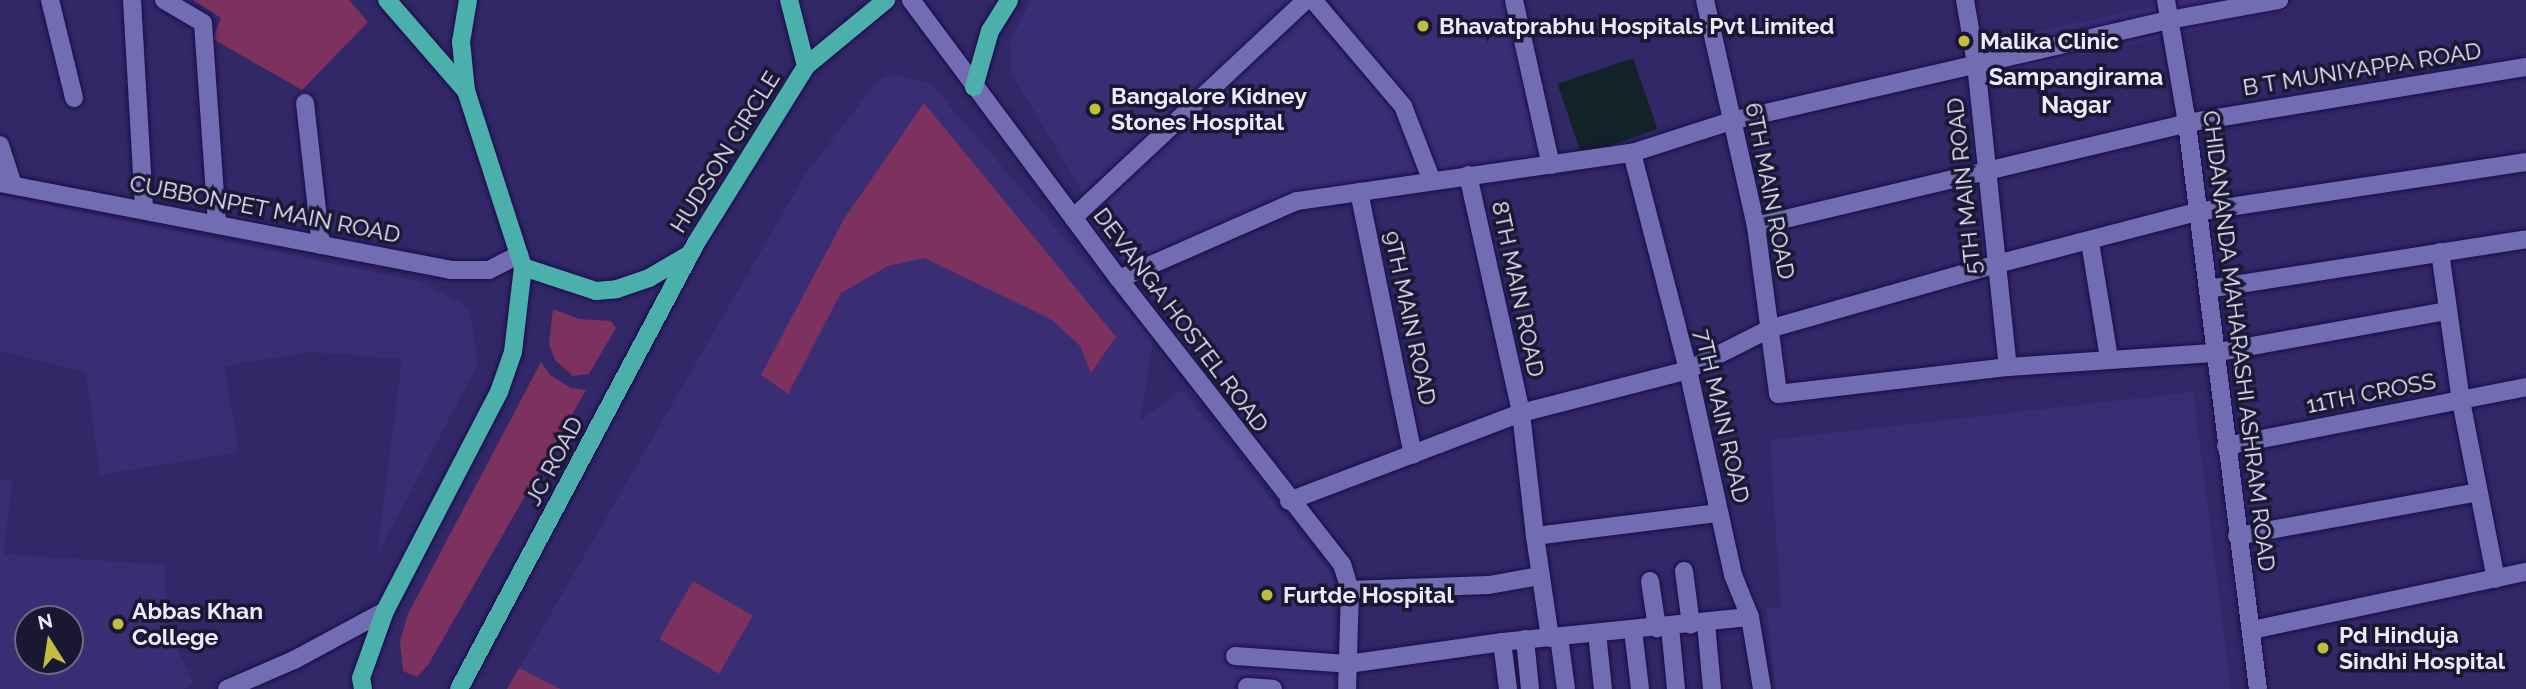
<!DOCTYPE html>
<style>
body{margin:0}
#map{position:relative;width:2526px;height:689px;overflow:hidden;background:#322867;font-family:Raleway,sans-serif}
div>[style]{position:absolute}
.built>*{inset:0;background:#392d74}
.green>*{inset:0;background:#7c315e;transform-origin:0 0}
.water>*{inset:0;background:#122229;transform-origin:0 0}
.roads{filter:drop-shadow(0 0 2px #1b0b49) drop-shadow(0 0 2px #1b0b49)}
.minor>*{height:18px;margin:-9px;padding:0 9px;transform-origin:9px;border-radius:9px;background:#726db2}
.tertiary>*{height:18px;margin:-9px;padding:0 9px;transform-origin:9px;border-radius:9px;background:#726db2}
.secondary>*{height:18px;margin:-9px;padding:0 9px;transform-origin:9px;border-radius:9px;background:#726db2}
.primary>*{height:18px;margin:-9px;padding:0 9px;transform-origin:9px;border-radius:9px;background:#4bb0ab}
.dots>*{width:19px;height:19px;translate:-50% -50%;box-sizing:border-box;border:4px solid #1a1733;border-radius:50%}
span{translate:-50% -50%;white-space:nowrap;text-align:center;line-height:1.15;-webkit-text-stroke:7px #1a1733;paint-order:stroke}
.poi-label{font-size:23px;color:#eaeafa;font-weight:700}
.left{translate:0 -50%;text-align:left}
.street-label{font-size:23px;color:#eaeafa}
.neighbourhood-label{font-size:24px;color:#eaeafa;font-weight:700}
.north{position:absolute;left:14px;top:605px;width:70px;height:70px;box-sizing:border-box;background:#1a1733;border:2px solid #6d6b83;border-radius:50%;rotate:348deg;font-size:19px;font-weight:700;line-height:28px;text-align:center;color:#eaeafa}
.north::after{content:'';display:block;margin:auto;width:24px;height:32px;background:#c3bd3e;clip-path:polygon(50% 0,100% 100%,50% 72%,0 100%)}
</style>
<div id="map">
<div class="built">
<div style="clip-path:polygon(1031px 0,1297px 0,1390px 106px,1413px 142px,1418px 171px,1296px 192px,1126px 265px,1011px 72px,1010px 41px)"></div>
<div style="clip-path:polygon(1330px 0,1524px 0,1542px 156px,1434px 170px,1405px 105px)"></div>
<div style="clip-path:polygon(2183px 0,2288px 0,2290px 10px,2004px 72px,1997px 40px)"></div>
<div style="clip-path:polygon(893px 74px,929px 84px,938px 92px,1153px 341px,1140px 420px,1182px 390px,1326px 566px,1334px 580px,1333px 689px,507px 689px,805px 175px,877px 81px)"></div>
<div style="clip-path:polygon(0 195px,418px 281px,464px 304px,470px 313px,478px 364px,377px 555px,402px 359px,312px 352px,224px 366px,239px 452px,100px 475px,86px 372px,0 351px)"></div>
<div style="clip-path:polygon(2193px 392px,2231px 689px,1776px 689px,1766px 608px,1781px 607px,1770px 440px)"></div>
<div style="clip-path:polygon(evenodd,0 480px,12px 480px,4px 554px,165px 565px,167px 629px,194px 684px,183px 689px,0 689px,0 480px,28px 619px,70px 619px,70px 661px,28px 661px,28px 619px)"></div>
</div>
<div class="green">
<div style="clip-path:polygon(193px 0,349px 0,368px 22px,302px 90px,213px 39px,221px 18px)"></div>
<div style="clip-path:polygon(924px 103px,1116px 337px,1091px 373px,1080px 346px,1051px 319px,924px 258px,888px 266px,841px 293px,788px 394px,761px 375px,844px 219px)"></div>
<div style="clip-path:polygon(553px 309px,579px 319px,611px 321px,616px 328px,589px 374px,573px 376px,555px 360px,549px 344px)"></div>
<div style="clip-path:polygon(541px 362px,550px 375px,571px 388px,586px 390px,428px 665px,417px 677px,403px 671px,400px 641px,408px 614px)"></div>
<div style="left:693px;top:581px;width:69px;height:67px;rotate:30deg"></div>
<div style="clip-path:polygon(519px 668px,561px 689px,507px 689px)"></div>
</div>
<div class="water">
<div style="left:1633px;top:58px;width:75px;height:80px;rotate:71deg"></div>
</div>
<div class="roads">
<div class="minor">
<div style="left:50px;top:0;width:101px;rotate:76.2deg"></div>
<div style="left:132px;top:0;width:210px;rotate:86.7deg"></div>
<div style="left:164px;top:0;width:45px;rotate:30.5deg"></div>
<div style="left:203px;top:23px;width:201px;rotate:86deg"></div>
<div style="left:1313px;top:0;width:139px;rotate:49.7deg"></div>
<div style="left:1403px;top:106px;width:80px;rotate:68.9deg"></div>
<div style="left:1514px;top:0;width:169px;rotate:77.4deg"></div>
<div style="left:1705px;top:0;width:232px;rotate:77.3deg"></div>
<div style="left:1756px;top:226px;width:169px;rotate:82.5deg"></div>
<div style="left:1778px;top:394px;width:232px;rotate:-6.7deg"></div>
<div style="left:2008px;top:367px;width:205px;rotate:-3.9deg"></div>
<div style="left:2213px;top:353px;width:238px;rotate:-10.2deg"></div>
<div style="left:1965px;top:0;width:65px;rotate:80.2deg"></div>
<div style="left:1976px;top:64px;width:305px;rotate:84deg"></div>
<div style="left:305px;top:103px;width:143px;rotate:83.6deg"></div>
<div style="left:0;top:145px;width:42px;rotate:72deg"></div>
<div style="left:1632px;top:153px;width:224px;rotate:75.5deg"></div>
<div style="left:1688px;top:370px;width:210px;rotate:77.6deg"></div>
<div style="left:1733px;top:575px;width:45px;rotate:68deg"></div>
<div style="left:1750px;top:617px;width:73px;rotate:80.5deg"></div>
<div style="left:1468px;top:175px;width:244px;rotate:77.4deg"></div>
<div style="left:1521px;top:413px;width:124px;rotate:83.5deg"></div>
<div style="left:1535px;top:536px;width:184px;rotate:-7.2deg"></div>
<div style="left:1359px;top:192px;width:268px;rotate:78.4deg"></div>
<div style="left:1073px;top:218px;width:319px;rotate:-43.1deg"></div>
<div style="left:1756px;top:226px;width:443px;rotate:-13.4deg"></div>
<div style="left:2187px;top:123px;width:344px;rotate:-9.4deg"></div>
<div style="left:2090px;top:242px;width:118px;rotate:80.7deg"></div>
<div style="left:2440px;top:252px;width:150px;rotate:82deg"></div>
<div style="left:2461px;top:401px;width:181px;rotate:78.9deg"></div>
<div style="left:1119px;top:279px;width:194px;rotate:-23.7deg"></div>
<div style="left:1297px;top:201px;width:338px;rotate:-8.2deg"></div>
<div style="left:1632px;top:153px;width:104px;rotate:-17.9deg"></div>
<div style="left:1731px;top:121px;width:449px;rotate:-13deg"></div>
<div style="left:2169px;top:20px;width:112px;rotate:-10.3deg"></div>
<div style="left:2208px;top:289px;width:322px;rotate:-8.9deg"></div>
<div style="left:2226px;top:446px;width:306px;rotate:-11.1deg"></div>
<div style="left:1289px;top:501px;width:248px;rotate:-20.8deg"></div>
<div style="left:1521px;top:413px;width:172px;rotate:-14.4deg"></div>
<div style="left:1688px;top:370px;width:91px;rotate:-26.8deg"></div>
<div style="left:1769px;top:329px;width:237px;rotate:-15.9deg"></div>
<div style="left:1997px;top:264px;width:206px;rotate:-14.6deg"></div>
<div style="left:2196px;top:212px;width:334px;rotate:-8.6deg"></div>
<div style="left:1535px;top:536px;width:103px;rotate:81.6deg"></div>
<div style="left:2237px;top:536px;width:245px;rotate:-10.3deg"></div>
<div style="left:1684px;top:571px;width:54px;rotate:82.6deg"></div>
<div style="left:1650px;top:581px;width:48px;rotate:81.5deg"></div>
<div style="left:1350px;top:590px;width:139px;rotate:-2.1deg"></div>
<div style="left:1489px;top:585px;width:52px;rotate:-10deg"></div>
<div style="left:1706px;top:623px;width:66px;rotate:84.8deg"></div>
<div style="left:1670px;top:627px;width:62px;rotate:84.5deg"></div>
<div style="left:1633px;top:630px;width:59px;rotate:83.2deg"></div>
<div style="left:2252px;top:630px;width:280px;rotate:-12deg"></div>
<div style="left:1597px;top:633px;width:56px;rotate:83.9deg"></div>
<div style="left:1559px;top:637px;width:52px;rotate:82.3deg"></div>
<div style="left:1525px;top:639px;width:50px;rotate:84.3deg"></div>
<div style="left:1502px;top:642px;width:47px;rotate:82.7deg"></div>
<div style="left:1235px;top:656px;width:113px;rotate:4deg"></div>
<div style="left:1348px;top:664px;width:156px;rotate:-8.1deg"></div>
<div style="left:1502px;top:642px;width:249px;rotate:-5.8deg"></div>
<div style="left:1247px;top:687px;width:26px;rotate:4deg"></div>
</div>
<div class="tertiary">
<div style="left:2166px;top:0;width:125px;rotate:80.3deg"></div>
<div style="left:2187px;top:123px;width:570px;rotate:82.85deg"></div>
<div style="left:0;top:183px;width:458px;rotate:10.9deg"></div>
<div style="left:450px;top:270px;width:39px"></div>
<div style="left:489px;top:270px;width:34px;rotate:-27deg"></div>
</div>
<div class="secondary">
<div style="left:911px;top:0;width:348px;rotate:53.3deg"></div>
<div style="left:1119px;top:279px;width:362px;rotate:52deg"></div>
<div style="left:1342px;top:564px;width:27px;rotate:73deg"></div>
<div style="left:1350px;top:590px;width:99px;rotate:91.7deg"></div>
<div style="left:227px;top:689px;width:73px;rotate:-23.4deg"></div>
<div style="left:294px;top:660px;width:103px;rotate:-28.3deg"></div>
</div>
<div class="primary">
<div style="left:387px;top:0;width:121px;rotate:49deg"></div>
<div style="left:806px;top:66px;width:104px;rotate:-39.5deg"></div>
<div style="left:974px;top:87px;width:58px;rotate:-74.1deg"></div>
<div style="left:990px;top:31px;width:36px;rotate:-58deg"></div>
<div style="left:523px;top:267px;width:77px;rotate:18.2deg"></div>
<div style="left:596px;top:291px;width:21px;rotate:-5deg"></div>
<div style="left:617px;top:289px;width:34px;rotate:-19deg"></div>
<div style="left:649px;top:278px;width:48px;rotate:-30.3deg"></div>
<div style="left:363px;top:689px;width:11px;rotate:-100deg"></div>
<div style="left:361px;top:678px;width:71px;rotate:-70.3deg"></div>
<div style="left:385px;top:611px;width:247px;rotate:-62.5deg"></div>
<div style="left:499px;top:392px;width:42px;rotate:-70.7deg"></div>
<div style="left:513px;top:352px;width:86px;rotate:-83.3deg"></div>
<div style="left:523px;top:267px;width:185px;rotate:-107.9deg"></div>
<div style="left:466px;top:91px;width:49px;rotate:-95.8deg"></div>
<div style="left:461px;top:42px;width:43px;rotate:-80.5deg"></div>
<div style="left:459px;top:689px;width:505px;rotate:-62.01deg"></div>
<div style="left:696px;top:243px;width:208px;rotate:-58.1deg"></div>
<div style="left:806px;top:66px;width:68px;rotate:-104.4deg"></div>
</div>
</div>
<div class="dots">
<div style="left:1423px;top:26px;background:#c3bd3e"></div>
<div style="left:1964px;top:41px;background:#c3bd3e"></div>
<div style="left:1095px;top:109px;background:#c3bd3e"></div>
<div style="left:1267px;top:595px;background:#c3bd3e"></div>
<div style="left:118px;top:624px;background:#c3bd3e"></div>
<div style="left:2323px;top:648px;background:#c3bd3e"></div>
</div>
<div class="poi-label">
<span class="left" style="left:1439px;top:26px">Bhavatprabhu Hospitals Pvt Limited</span>
<span class="left" style="left:1980px;top:41px">Malika Clinic</span>
<span class="left" style="left:1111px;top:109px">Bangalore Kidney<br>Stones Hospital</span>
<span class="left" style="left:1283px;top:595px">Furtde Hospital</span>
<span class="left" style="left:132px;top:624px">Abbas Khan<br>College</span>
<span class="left" style="left:2339px;top:648px">Pd Hinduja<br>Sindhi Hospital</span>
</div>
<div class="street-label">
<span style="left:2362px;top:69px;rotate:-9deg">B T MUNIYAPPA ROAD</span>
<span style="left:725px;top:152px;rotate:-58deg">HUDSON CIRCLE</span>
<span style="left:1964px;top:186px;rotate:-96deg">5TH MAIN ROAD</span>
<span style="left:1770px;top:191px;rotate:79deg">6TH MAIN ROAD</span>
<span style="left:265px;top:209px;rotate:11deg">CUBBONPET MAIN ROAD</span>
<span style="left:1518px;top:289px;rotate:78deg">8TH MAIN ROAD</span>
<span style="left:1410px;top:318px;rotate:78deg">9TH MAIN ROAD</span>
<span style="left:1181px;top:320px;rotate:53deg">DEVANGA HOSTEL ROAD</span>
<span style="left:2239px;top:341px;rotate:83deg">CHIDANANDA MAHARASHI ASHRAM ROAD</span>
<span style="left:2371px;top:393px;rotate:-11deg">11TH CROSS</span>
<span style="left:1722px;top:416px;rotate:77deg">7TH MAIN ROAD</span>
<span style="left:554px;top:461px;rotate:-62deg">JC ROAD</span>
</div>
<div class="neighbourhood-label">
<span style="left:2076px;top:91px">Sampangirama<br>Nagar</span>
</div>
<div class="north">N</div>
</div>
